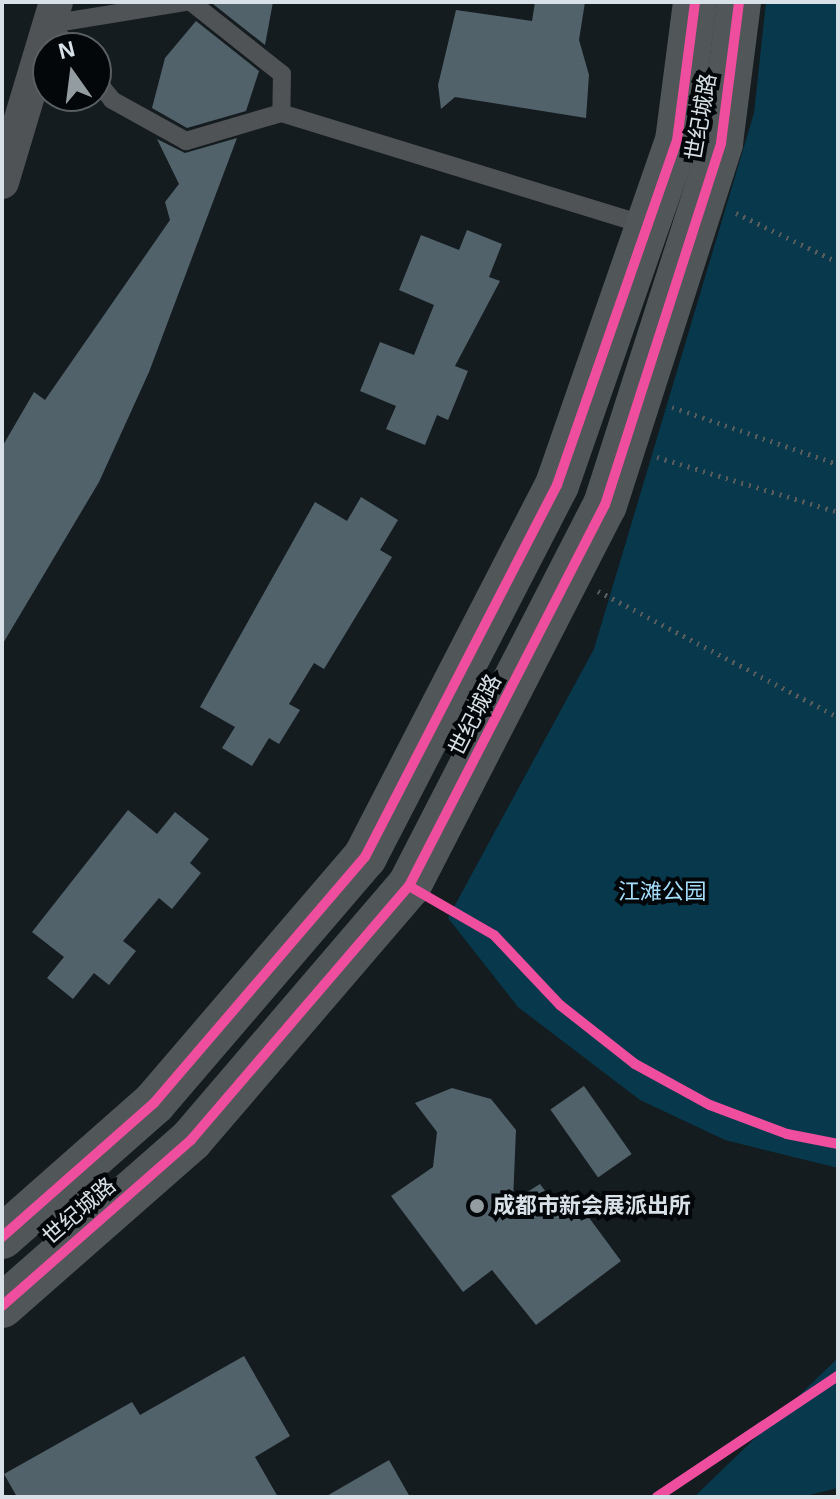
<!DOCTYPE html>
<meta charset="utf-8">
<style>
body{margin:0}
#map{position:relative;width:840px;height:1499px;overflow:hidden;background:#141c20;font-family:Arial,"Noto Sans SC",sans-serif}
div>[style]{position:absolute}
.green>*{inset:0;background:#07384c}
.building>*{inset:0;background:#52626b;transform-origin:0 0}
.path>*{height:5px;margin-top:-2.5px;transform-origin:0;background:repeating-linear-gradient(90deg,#585c5d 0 2px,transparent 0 8px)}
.lane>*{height:18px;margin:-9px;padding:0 9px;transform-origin:9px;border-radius:9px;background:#505355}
.street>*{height:34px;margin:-17px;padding:0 17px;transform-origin:17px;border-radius:17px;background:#505355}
.secondary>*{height:44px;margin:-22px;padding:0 22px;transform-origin:22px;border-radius:22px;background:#515658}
.cycleway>*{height:10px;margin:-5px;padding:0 5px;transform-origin:5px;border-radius:5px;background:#ef4d9e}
.dots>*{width:22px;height:22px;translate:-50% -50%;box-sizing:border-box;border:4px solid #03070a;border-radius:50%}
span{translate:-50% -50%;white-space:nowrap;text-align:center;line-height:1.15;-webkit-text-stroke:8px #03070a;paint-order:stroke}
.street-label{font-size:22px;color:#d8e1e7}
.park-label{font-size:22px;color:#a6ddfb}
.poi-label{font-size:22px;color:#d8e1e7;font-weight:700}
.left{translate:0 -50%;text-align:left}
.frame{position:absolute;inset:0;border:4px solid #d8e1e7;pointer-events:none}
.north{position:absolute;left:32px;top:32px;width:80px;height:80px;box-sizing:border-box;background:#03070a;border:2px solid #585e62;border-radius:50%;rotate:346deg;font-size:22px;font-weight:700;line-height:32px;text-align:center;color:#d8e1e7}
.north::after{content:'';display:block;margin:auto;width:28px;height:36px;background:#939ca1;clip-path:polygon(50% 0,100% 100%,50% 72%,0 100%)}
</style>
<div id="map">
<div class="green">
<div style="clip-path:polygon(766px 2px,838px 2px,838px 1168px,725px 1140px,640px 1100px,518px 1007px,448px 918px,594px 649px,754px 113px)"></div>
<div style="clip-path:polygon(838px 1358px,838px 1488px,801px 1497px,694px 1497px)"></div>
</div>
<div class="building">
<div style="clip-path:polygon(215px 2px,273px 2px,265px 45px,213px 4px)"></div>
<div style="clip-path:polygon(535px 2px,585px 2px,579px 40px,589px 75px,586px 118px,455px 97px,441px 109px,438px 85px,456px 10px,532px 21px)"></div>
<div style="clip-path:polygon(196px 21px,259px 71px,246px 111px,187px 128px,152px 108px,165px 58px)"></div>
<div style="clip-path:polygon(237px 138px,149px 372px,99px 482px,2px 645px,2px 447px,34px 392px,45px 400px,170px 220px,165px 202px,179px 184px,157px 139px,185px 153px)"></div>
<div style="clip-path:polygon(467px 230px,502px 244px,489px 277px,500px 281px,455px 366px,468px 371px,448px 420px,437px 415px,425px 445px,386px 429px,396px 406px,360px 391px,380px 342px,414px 355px,434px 305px,399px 290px,421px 235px,459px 250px)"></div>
<div style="clip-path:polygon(361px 497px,398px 520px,380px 550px,392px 557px,324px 669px,314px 663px,289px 704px,300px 710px,279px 744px,269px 738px,252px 766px,222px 748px,235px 727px,200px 707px,315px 502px,347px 521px)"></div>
<div style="clip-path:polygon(128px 810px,157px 834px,175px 812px,209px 839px,190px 863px,201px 873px,172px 909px,159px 898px,123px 941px,136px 951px,109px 985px,94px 973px,73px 999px,47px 978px,64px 957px,32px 932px)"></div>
<div style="left:584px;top:1086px;width:83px;height:41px;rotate:55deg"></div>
<div style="clip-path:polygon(452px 1088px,491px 1099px,516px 1130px,513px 1201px,540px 1184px,560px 1211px,576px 1200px,621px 1261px,536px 1325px,492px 1270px,463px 1292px,391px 1196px,433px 1167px,437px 1132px,415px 1103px)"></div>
<div style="clip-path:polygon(244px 1356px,290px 1436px,255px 1457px,278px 1497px,17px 1497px,4px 1474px,132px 1402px,140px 1415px)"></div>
<div style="clip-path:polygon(389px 1460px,410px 1497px,325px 1497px)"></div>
</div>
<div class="path">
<div style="left:736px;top:213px;width:113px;rotate:25.7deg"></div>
<div style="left:672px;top:407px;width:176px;rotate:19deg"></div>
<div style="left:657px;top:457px;width:189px;rotate:16.9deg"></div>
<div style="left:598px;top:591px;width:271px;rotate:27.7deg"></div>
</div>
<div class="lane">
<div style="left:191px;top:2px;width:116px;rotate:38.4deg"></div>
<div style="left:282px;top:74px;width:39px;rotate:91deg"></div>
<div style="left:70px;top:48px;width:31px;rotate:-130deg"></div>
<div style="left:50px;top:24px;width:138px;rotate:-9.2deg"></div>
<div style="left:96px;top:80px;width:26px;rotate:51deg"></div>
<div style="left:112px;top:100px;width:85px;rotate:29deg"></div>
<div style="left:186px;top:141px;width:99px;rotate:-16.4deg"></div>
<div style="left:281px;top:113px;width:384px;rotate:17.1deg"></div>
</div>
<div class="street">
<div style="left:2px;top:182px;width:188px;rotate:-73.3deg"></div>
</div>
<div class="secondary">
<div style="left:2px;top:1237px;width:203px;rotate:-41.4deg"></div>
<div style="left:154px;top:1103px;width:324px;rotate:-49.4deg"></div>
<div style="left:365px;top:857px;width:419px;rotate:-62.7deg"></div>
<div style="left:557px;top:485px;width:364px;rotate:-70.8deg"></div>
<div style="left:677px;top:141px;width:140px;rotate:-82.6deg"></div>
<div style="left:2px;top:1306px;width:252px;rotate:-41.3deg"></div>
<div style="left:191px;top:1140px;width:335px;rotate:-49.4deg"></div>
<div style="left:409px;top:886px;width:428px;rotate:-62.8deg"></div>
<div style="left:605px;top:505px;width:380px;rotate:-72.2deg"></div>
<div style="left:721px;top:143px;width:142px;rotate:-82.7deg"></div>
</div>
<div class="cycleway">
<div style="left:409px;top:886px;width:98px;rotate:30deg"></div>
<div style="left:494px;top:935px;width:96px;rotate:46.7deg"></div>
<div style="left:560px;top:1005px;width:95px;rotate:38.2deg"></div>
<div style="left:635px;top:1064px;width:85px;rotate:28.7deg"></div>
<div style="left:710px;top:1105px;width:82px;rotate:20.6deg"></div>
<div style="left:787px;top:1134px;width:52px;rotate:11.1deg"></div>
<div style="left:2px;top:1237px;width:203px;rotate:-41.4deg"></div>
<div style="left:154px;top:1103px;width:324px;rotate:-49.4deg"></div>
<div style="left:365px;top:857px;width:419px;rotate:-62.7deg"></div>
<div style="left:557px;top:485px;width:364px;rotate:-70.8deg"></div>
<div style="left:677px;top:141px;width:140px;rotate:-82.6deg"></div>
<div style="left:2px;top:1306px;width:252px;rotate:-41.3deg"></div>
<div style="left:191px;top:1140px;width:335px;rotate:-49.4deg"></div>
<div style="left:409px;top:886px;width:428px;rotate:-62.8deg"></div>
<div style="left:605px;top:505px;width:380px;rotate:-72.2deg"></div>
<div style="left:721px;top:143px;width:142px;rotate:-82.7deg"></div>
<div style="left:657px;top:1497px;width:218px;rotate:-33.8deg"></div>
</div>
<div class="dots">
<div style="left:477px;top:1206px;background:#939ca1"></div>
</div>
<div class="street-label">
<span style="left:701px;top:117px;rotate:-80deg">世纪城路</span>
<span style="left:475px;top:715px;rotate:-63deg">世纪城路</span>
<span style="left:79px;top:1211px;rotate:-41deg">世纪城路</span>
</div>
<div class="park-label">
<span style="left:662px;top:892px">江滩公园</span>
</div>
<div class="poi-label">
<span class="left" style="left:493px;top:1206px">成都市新会展派出所</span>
</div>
<div class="frame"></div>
<div class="north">N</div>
</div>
